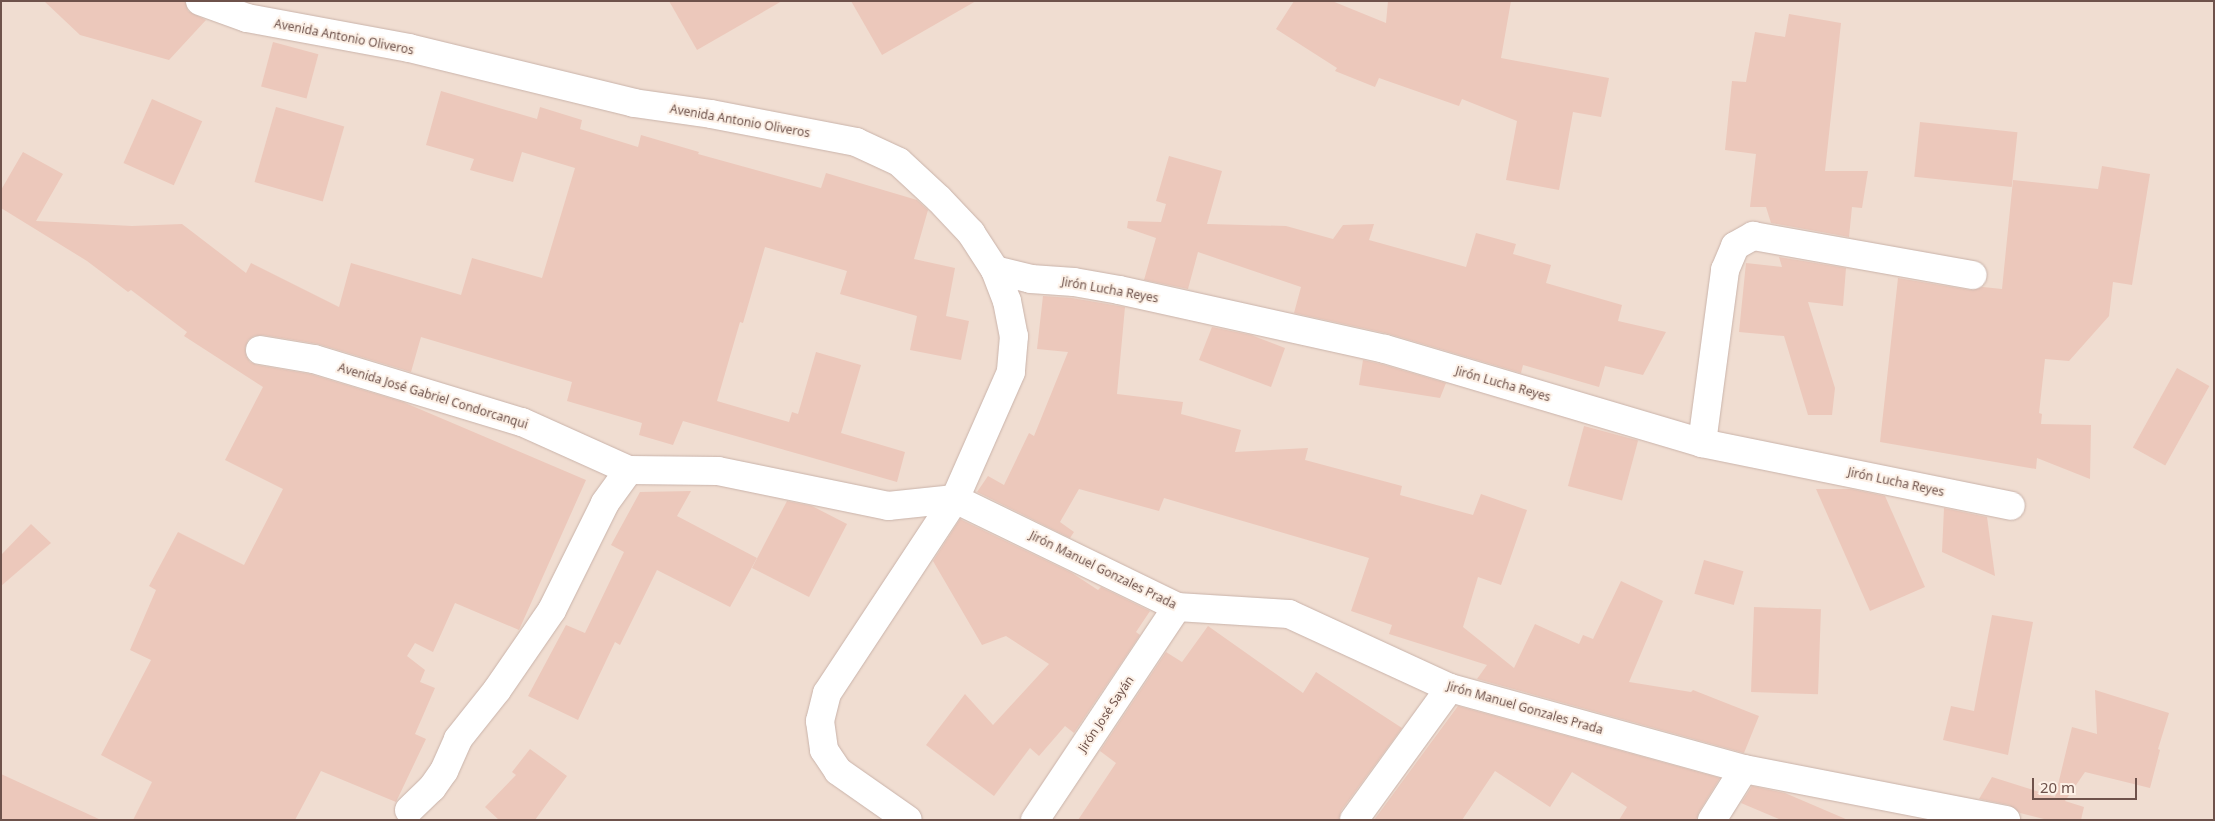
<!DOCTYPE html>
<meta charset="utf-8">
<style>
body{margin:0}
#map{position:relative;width:2215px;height:821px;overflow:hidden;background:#faece1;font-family:"Noto Sans",sans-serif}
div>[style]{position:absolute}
.residential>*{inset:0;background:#f0ddd1;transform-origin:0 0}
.building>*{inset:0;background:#ecc8bb;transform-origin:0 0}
.roads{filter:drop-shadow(0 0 1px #c9b3aa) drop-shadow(0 0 1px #c9b3aa)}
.minor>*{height:28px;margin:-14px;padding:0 14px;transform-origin:14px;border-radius:14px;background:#fff}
span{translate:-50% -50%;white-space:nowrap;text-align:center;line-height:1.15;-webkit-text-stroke:4px #fdf1e7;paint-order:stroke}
.street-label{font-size:12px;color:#6e524b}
.frame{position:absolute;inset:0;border:2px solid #6e524b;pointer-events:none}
.scale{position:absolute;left:2032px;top:778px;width:105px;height:22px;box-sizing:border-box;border:2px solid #6e524b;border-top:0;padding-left:6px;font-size:15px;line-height:18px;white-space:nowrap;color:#6e524b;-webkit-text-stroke:4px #fdf1e7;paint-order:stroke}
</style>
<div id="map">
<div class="residential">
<div style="left:1px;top:1px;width:2213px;height:819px"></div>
</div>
<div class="building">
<div style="clip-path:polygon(44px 1px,185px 1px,188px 11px,206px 20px,169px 60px,80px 35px)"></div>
<div style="clip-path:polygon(669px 1px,782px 1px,697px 50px)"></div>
<div style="clip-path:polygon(851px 1px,976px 1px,882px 55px)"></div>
<div style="clip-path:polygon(1294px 1px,1332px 1px,1386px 23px,1388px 1px,1511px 1px,1501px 58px,1609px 78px,1601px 117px,1573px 112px,1559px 190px,1506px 180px,1517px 121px,1462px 99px,1459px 106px,1379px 78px,1375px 87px,1335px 71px,1337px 68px,1276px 29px)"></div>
<div style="clip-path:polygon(1789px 14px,1841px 23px,1825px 171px,1868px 171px,1862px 208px,1852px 207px,1849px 237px,1771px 223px,1766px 207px,1750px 207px,1756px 154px,1725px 150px,1732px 81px,1746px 82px,1755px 32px,1785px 37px)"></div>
<div style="left:273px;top:42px;width:47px;height:46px;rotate:15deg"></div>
<div style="clip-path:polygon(441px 91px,537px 119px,540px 107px,582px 120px,580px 129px,638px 147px,641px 135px,699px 152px,698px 154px,821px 188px,826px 173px,917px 200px,928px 210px,914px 259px,955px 268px,946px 316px,969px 321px,961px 360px,910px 350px,917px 316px,840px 294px,847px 271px,765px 247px,743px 323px,740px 322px,717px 401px,789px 422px,792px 412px,798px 414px,816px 352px,861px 365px,841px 433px,905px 452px,897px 482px,683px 421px,673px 445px,639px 435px,642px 423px,567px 401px,572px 382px,421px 337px,411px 372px,318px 344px,263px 335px,254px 336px,248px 340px,245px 348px,246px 356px,250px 362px,257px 365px,310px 374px,403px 402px,586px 480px,519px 630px,455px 603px,433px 652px,415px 643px,407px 656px,425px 670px,420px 682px,435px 688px,415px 734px,426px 739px,396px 802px,321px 771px,295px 820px,133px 820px,152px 782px,101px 755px,151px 660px,130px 650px,156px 590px,149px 586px,178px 532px,244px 565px,283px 489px,225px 460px,263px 387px,184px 336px,187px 332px,131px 290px,128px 292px,87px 261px,1px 208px,1px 190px,23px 152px,63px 174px,36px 221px,132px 226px,182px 224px,246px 273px,251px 263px,339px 307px,351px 263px,461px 295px,472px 258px,542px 278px,575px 168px,522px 152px,513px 182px,470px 170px,474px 159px,426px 145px)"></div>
<div style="left:152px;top:99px;width:55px;height:70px;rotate:24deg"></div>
<div style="left:276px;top:107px;width:71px;height:78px;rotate:16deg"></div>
<div style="left:1920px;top:122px;width:98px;height:55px;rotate:6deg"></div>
<div style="clip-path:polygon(1169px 156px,1222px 171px,1207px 224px,1286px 226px,1333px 239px,1343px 225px,1374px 224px,1369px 240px,1466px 267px,1476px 233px,1516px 244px,1513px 254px,1551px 265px,1546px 283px,1622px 305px,1618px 321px,1666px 332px,1643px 375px,1605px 366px,1599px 387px,1523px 365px,1521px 373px,1389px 334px,1294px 313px,1301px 287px,1198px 252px,1188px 289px,1144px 280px,1156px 238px,1127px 228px,1128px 221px,1161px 222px,1166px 204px,1156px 201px)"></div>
<div style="clip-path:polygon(2102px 166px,2150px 174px,2132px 285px,2113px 282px,2109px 316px,2069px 361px,2045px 359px,2039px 413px,2042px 414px,2041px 424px,2091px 425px,2090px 479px,2037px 458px,2036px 469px,1880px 442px,1898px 278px,1970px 290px,1983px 287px,2002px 289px,2013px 180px,2098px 189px)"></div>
<div style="clip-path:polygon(1779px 257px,1846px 268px,1843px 306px,1808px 302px,1835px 388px,1832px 415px,1808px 415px,1784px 336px,1739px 332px,1746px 263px,1782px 267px)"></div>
<div style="clip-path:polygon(1043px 296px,1072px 298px,1125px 307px,1117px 394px,1183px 402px,1181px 414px,1241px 430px,1235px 452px,1308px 448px,1305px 460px,1402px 486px,1400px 495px,1473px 515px,1481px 494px,1527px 510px,1501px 585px,1478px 577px,1463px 627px,1514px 668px,1535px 624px,1579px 644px,1583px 635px,1593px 639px,1621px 581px,1663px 601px,1629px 682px,1691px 692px,1693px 690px,1759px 716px,1744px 753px,1477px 679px,1487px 665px,1389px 634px,1392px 625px,1351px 611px,1369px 558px,1164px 498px,1159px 511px,1079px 489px,1060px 522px,1074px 532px,1070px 538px,977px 492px,988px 476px,1004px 485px,1029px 433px,1034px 436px,1068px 352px,1037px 349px)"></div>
<div style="clip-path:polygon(1212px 327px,1251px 335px,1285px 348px,1271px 387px,1199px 360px)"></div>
<div style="clip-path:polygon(1363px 360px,1381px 364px,1446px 383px,1440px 398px,1359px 385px)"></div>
<div style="left:2177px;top:368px;width:37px;height:91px;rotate:29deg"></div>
<div style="left:1584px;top:426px;width:56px;height:62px;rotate:15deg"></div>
<div style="clip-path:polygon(1816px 489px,1851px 489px,1885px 496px,1925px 587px,1870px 611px)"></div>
<div style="clip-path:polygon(691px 491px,677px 516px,757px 558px,730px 607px,657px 570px,620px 645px,615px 642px,578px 720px,528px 696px,566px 625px,585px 633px,624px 552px,611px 545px,640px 492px)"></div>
<div style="clip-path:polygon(787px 501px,812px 506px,847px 524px,809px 597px,752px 568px)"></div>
<div style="clip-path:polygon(1944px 508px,1987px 517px,1995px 576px,1942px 552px)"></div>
<div style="clip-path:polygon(960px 519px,1072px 573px,1098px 590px,1101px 587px,1150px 611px,1136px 632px,1140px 635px,1074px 733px,1065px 726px,1039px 756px,1030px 748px,994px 796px,926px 745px,965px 694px,993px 725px,1049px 664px,1006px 636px,982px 645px,933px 561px)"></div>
<div style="clip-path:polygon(31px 524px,51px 543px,1px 586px,1px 555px)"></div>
<div style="left:1704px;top:560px;width:41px;height:35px;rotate:16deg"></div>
<div style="left:1754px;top:607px;width:67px;height:85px;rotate:2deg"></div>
<div style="clip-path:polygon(1992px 615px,2033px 622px,2008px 755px,1943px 740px,1951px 706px,1974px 711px)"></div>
<div style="clip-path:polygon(1208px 626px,1303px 693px,1316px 672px,1402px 728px,1341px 811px,1339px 820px,1078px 820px,1116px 763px,1100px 751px,1166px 652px,1182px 662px)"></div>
<div style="clip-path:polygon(2095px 690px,2169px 713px,2158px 749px,2160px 750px,2150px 788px,2085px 772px,2065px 801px,2084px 807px,2081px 820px,2048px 820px,2020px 813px,2009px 805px,1979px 799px,1992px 777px,2055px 797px,2072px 727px,2097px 734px)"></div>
<div style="clip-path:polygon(1458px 706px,1720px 778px,1699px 812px,1696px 820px,1619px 820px,1627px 807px,1572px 772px,1550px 807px,1495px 771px,1462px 820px,1374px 820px)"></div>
<div style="clip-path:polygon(530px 749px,567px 776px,535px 820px,499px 820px,485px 807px,516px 775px,512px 772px)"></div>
<div style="clip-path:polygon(1px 774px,101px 820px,1px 820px)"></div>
<div style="clip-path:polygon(1752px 786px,1785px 793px,1848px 820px,1781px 820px,1741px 803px)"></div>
</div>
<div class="roads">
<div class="minor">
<div style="left:200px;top:1px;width:50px;rotate:19.9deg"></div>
<div style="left:247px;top:18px;width:165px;rotate:10.5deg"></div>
<div style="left:409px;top:48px;width:232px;rotate:13.7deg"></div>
<div style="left:634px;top:103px;width:78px;rotate:8.1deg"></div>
<div style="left:711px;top:114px;width:148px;rotate:10.9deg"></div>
<div style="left:856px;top:142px;width:47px;rotate:24.9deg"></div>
<div style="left:899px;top:162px;width:54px;rotate:42.8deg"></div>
<div style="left:939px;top:199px;width:47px;rotate:46.7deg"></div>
<div style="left:971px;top:233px;width:44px;rotate:57deg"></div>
<div style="left:995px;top:270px;width:33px;rotate:69deg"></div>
<div style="left:1007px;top:301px;width:36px;rotate:79deg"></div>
<div style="left:1014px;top:336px;width:36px;rotate:95deg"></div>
<div style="left:1011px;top:372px;width:139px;rotate:113.8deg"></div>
<div style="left:955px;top:499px;width:232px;rotate:123.4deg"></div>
<div style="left:827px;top:693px;width:29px;rotate:104deg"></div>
<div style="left:820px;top:721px;width:29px;rotate:82deg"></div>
<div style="left:824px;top:750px;width:25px;rotate:56deg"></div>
<div style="left:838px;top:771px;width:85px;rotate:35deg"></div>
<div style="left:995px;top:270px;width:37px;rotate:14deg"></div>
<div style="left:1031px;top:279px;width:43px;rotate:4deg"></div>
<div style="left:1074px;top:282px;width:46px;rotate:10.1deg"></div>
<div style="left:1119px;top:290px;width:272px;rotate:12.5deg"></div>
<div style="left:1385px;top:349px;width:331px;rotate:16.5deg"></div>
<div style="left:1702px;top:443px;width:315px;rotate:11.5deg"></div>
<div style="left:260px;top:350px;width:55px;rotate:9.5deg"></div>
<div style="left:314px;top:359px;width:217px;rotate:16.9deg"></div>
<div style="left:522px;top:422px;width:117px;rotate:24.2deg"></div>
<div style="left:629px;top:470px;width:89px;rotate:0.6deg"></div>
<div style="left:718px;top:471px;width:174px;rotate:11.6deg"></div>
<div style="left:888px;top:506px;width:67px;rotate:-6deg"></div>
<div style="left:1702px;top:443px;width:175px;rotate:-82.4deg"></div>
<div style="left:1725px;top:270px;width:26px;rotate:-67deg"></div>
<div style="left:1735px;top:246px;width:21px;rotate:-29deg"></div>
<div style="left:1753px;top:236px;width:223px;rotate:10.1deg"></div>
<div style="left:955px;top:499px;width:247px;rotate:25.9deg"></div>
<div style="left:1177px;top:607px;width:112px;rotate:3.6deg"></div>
<div style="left:1289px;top:614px;width:177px;rotate:24.7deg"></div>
<div style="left:1450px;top:688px;width:305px;rotate:15.4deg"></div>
<div style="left:1744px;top:769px;width:267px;rotate:11deg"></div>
<div style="left:409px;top:810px;width:32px;rotate:-44deg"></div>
<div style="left:432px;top:788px;width:21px;rotate:-55deg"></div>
<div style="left:444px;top:771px;width:35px;rotate:-66deg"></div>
<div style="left:458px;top:739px;width:63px;rotate:-51.5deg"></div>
<div style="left:497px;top:690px;width:97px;rotate:-55.5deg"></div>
<div style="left:552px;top:610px;width:119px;rotate:-63.6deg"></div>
<div style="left:605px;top:503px;width:41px;rotate:-54deg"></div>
<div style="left:1035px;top:820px;width:256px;rotate:-56.3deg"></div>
<div style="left:1354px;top:820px;width:163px;rotate:-54deg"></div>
<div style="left:1712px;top:820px;width:60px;rotate:-57.9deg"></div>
</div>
</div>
<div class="street-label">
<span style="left:344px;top:37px;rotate:11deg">Avenida Antonio Oliveros</span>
<span style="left:740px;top:121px;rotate:10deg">Avenida Antonio Oliveros</span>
<span style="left:1110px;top:290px;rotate:10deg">Jirón Lucha Reyes</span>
<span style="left:1503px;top:384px;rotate:16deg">Jirón Lucha Reyes</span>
<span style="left:433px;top:396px;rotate:17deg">Avenida José Gabriel Condorcanqui</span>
<span style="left:1896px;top:482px;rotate:12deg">Jirón Lucha Reyes</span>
<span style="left:1103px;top:570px;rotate:26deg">Jirón Manuel Gonzales Prada</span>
<span style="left:1525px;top:708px;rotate:16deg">Jirón Manuel Gonzales Prada</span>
<span style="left:1106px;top:714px;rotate:-56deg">Jirón José Sayán</span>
</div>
<div class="frame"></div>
<div class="scale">20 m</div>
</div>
